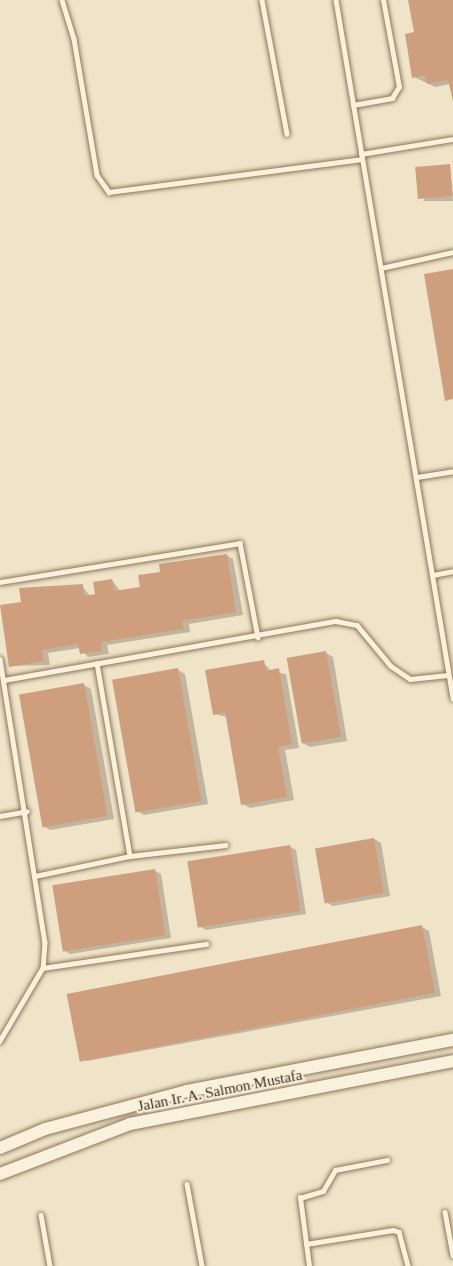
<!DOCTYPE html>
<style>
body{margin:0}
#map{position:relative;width:453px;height:1266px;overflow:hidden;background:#f0e4c8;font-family:"Times New Roman",serif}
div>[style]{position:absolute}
.shadow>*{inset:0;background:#0003}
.building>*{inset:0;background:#cf9f7d;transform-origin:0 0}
.roads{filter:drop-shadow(0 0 2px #8d765c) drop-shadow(0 0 2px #8d765c)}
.lane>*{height:4.5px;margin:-2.25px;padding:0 2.25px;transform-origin:2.25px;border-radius:2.25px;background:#faf1dc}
.secondary>*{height:12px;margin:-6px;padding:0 6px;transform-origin:6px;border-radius:6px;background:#faf1dc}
span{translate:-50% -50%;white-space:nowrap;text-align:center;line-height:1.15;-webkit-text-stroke:4.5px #f7eed8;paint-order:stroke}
.street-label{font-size:15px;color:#3d2e20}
</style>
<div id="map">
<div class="shadow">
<div style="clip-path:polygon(410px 0,453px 0,453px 99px,450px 84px,435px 87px,414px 77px,416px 34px)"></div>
<div style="clip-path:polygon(450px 166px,453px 201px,423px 201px)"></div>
<div style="clip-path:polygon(226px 555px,233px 559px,243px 615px,189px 624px,190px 632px,107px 645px,109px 654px,88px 657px,80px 648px,48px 653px,50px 665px,11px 666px,23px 603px,82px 586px,90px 596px,97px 595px,112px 580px,120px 591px,141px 588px,162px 573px)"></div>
<div style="clip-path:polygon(326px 653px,333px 657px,347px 741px,310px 747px,303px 743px)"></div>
<div style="clip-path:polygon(263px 662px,271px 671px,286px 674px,299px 748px,285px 750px,294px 800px,250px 808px,243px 804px,227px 717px,214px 714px)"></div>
<div style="clip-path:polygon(178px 670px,185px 674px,208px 804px,144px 815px,137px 811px)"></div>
<div style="clip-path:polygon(84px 685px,91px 689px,114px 819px,50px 830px,44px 826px)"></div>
<div style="clip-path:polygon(374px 839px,381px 843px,390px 896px,333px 906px,326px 902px)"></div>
<div style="clip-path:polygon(289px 846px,296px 850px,306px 914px,206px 930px,199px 926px)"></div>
<div style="clip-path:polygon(154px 870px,161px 874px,171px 938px,70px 954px,63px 950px)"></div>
<div style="clip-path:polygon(422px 927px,429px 931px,441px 996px,87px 1061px,80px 1057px)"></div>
</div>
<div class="building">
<div style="clip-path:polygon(408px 0,453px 0,453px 101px,448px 80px,427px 84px,425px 75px,412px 78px,405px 34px,414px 32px)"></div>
<div style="left:450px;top:164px;width:32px;height:35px;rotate:85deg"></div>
<div style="clip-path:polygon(453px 269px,453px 399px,445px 401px,424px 274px)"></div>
<div style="clip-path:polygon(227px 554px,236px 612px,182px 621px,184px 629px,101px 642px,102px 651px,80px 654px,78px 644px,42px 650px,44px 661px,9px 667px,0 605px,21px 602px,19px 588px,83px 584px,84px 596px,95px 594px,93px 582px,112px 579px,114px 591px,140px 587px,138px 575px,160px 572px,159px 564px)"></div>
<div style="left:326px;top:651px;width:87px;height:40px;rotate:80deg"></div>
<div style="clip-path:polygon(264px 660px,266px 671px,279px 668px,292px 744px,278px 747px,287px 797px,241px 805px,225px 712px,213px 715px,205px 670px)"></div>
<div style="left:178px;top:668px;width:135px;height:67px;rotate:80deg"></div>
<div style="left:84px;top:683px;width:135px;height:66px;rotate:80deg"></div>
<div style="left:374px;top:838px;width:56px;height:60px;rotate:80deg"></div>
<div style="left:290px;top:845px;width:67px;height:104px;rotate:81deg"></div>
<div style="left:155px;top:869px;width:67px;height:104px;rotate:81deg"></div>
<div style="left:422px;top:925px;width:69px;height:362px;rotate:79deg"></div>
</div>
<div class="roads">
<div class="lane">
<div style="left:62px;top:0;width:41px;rotate:72.9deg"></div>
<div style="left:74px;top:39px;width:138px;rotate:80.4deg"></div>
<div style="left:97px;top:175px;width:21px;rotate:55deg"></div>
<div style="left:109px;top:192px;width:255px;rotate:-7.4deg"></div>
<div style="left:262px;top:0;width:136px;rotate:79.4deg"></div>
<div style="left:336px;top:0;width:708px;rotate:80.48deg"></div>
<div style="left:353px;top:105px;width:40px;rotate:-10deg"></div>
<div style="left:392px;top:98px;width:13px;rotate:-58deg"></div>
<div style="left:399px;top:87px;width:88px;rotate:-100.4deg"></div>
<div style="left:361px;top:154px;width:93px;rotate:-9.3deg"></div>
<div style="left:381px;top:268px;width:74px;rotate:-12.5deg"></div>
<div style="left:417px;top:477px;width:36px;rotate:-9deg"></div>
<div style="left:433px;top:575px;width:20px;rotate:-11deg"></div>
<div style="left:0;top:582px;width:243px;rotate:-9.2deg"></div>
<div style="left:240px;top:543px;width:96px;rotate:79.2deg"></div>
<div style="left:0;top:659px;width:287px;rotate:81deg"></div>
<div style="left:45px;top:942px;width:26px;rotate:94deg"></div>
<div style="left:43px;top:968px;width:85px;rotate:120.5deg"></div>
<div style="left:97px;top:663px;width:196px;rotate:80.3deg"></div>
<div style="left:4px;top:680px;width:337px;rotate:-10.1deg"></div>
<div style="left:336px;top:621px;width:21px;rotate:11deg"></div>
<div style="left:357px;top:625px;width:53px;rotate:50.3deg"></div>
<div style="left:391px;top:666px;width:23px;rotate:34deg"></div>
<div style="left:410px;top:679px;width:38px;rotate:-6deg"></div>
<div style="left:0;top:816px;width:27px;rotate:-10deg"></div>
<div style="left:35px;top:876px;width:97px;rotate:-11.9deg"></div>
<div style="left:130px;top:856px;width:96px;rotate:-6.6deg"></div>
<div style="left:43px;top:968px;width:165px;rotate:-8.4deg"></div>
<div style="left:187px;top:1184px;width:83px;rotate:79.6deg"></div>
<div style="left:445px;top:1212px;width:44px;rotate:79.5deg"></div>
<div style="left:41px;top:1215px;width:52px;rotate:80deg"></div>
<div style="left:306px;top:1244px;width:88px;rotate:-9.1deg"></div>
<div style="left:393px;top:1230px;width:6px;rotate:18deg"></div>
<div style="left:399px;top:1232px;width:35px;rotate:75deg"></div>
<div style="left:309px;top:1266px;width:69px;rotate:-97.5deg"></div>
<div style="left:300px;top:1198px;width:24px;rotate:-17deg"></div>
<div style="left:323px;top:1191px;width:24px;rotate:-60deg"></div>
<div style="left:335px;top:1170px;width:53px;rotate:-10.9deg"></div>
</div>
<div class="secondary">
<div style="left:0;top:1148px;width:49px;rotate:-22.9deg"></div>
<div style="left:45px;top:1129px;width:147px;rotate:-15deg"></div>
<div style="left:187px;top:1091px;width:271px;rotate:-10.9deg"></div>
<div style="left:0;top:1174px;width:139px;rotate:-21deg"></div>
<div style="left:130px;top:1124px;width:329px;rotate:-11deg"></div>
</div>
</div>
<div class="street-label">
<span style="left:220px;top:1091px;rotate:-11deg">Jalan Ir. A. Salmon Mustafa</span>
</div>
</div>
